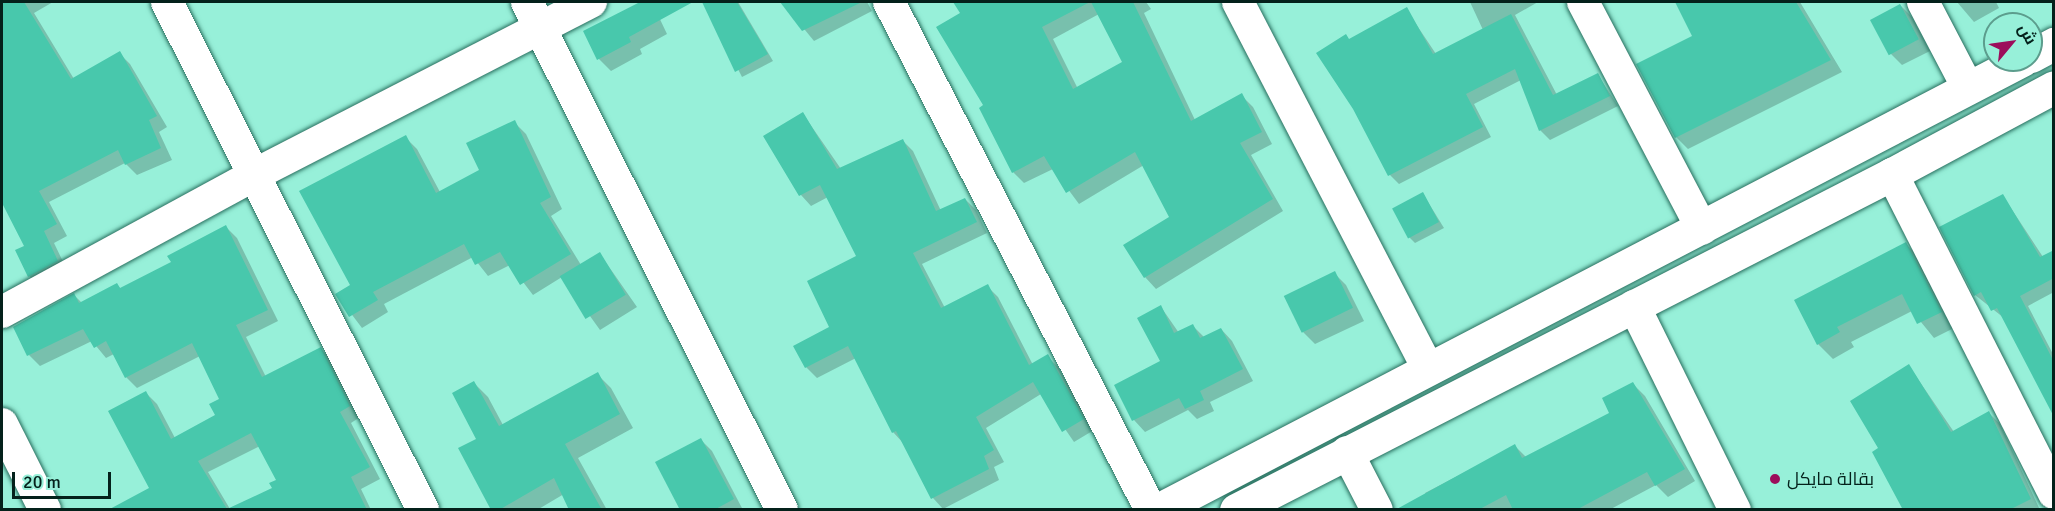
<!DOCTYPE html>
<meta charset="utf-8">
<style>
body{margin:0}
#map{position:relative;width:2055px;height:511px;overflow:hidden;background:#97f0d9;font-family:Signika,Cairo,sans-serif}
div>[style]{position:absolute}
.shadow>*{inset:0;background:#0003}
.building>*{inset:0;background:#48c8ac;transform-origin:0 0}
.roads{filter:drop-shadow(0 0 2px #286e5e) drop-shadow(0 0 2px #286e5e)}
.minor>*{height:32px;margin:-16px;padding:0 16px;transform-origin:16px;border-radius:16px;background:#fff}
.secondary>*{height:33px;margin:-16.5px;padding:0 16.5px;transform-origin:16.5px;border-radius:16.5px;background:#fff}
.dots>*{width:16px;height:16px;translate:-50% -50%;box-sizing:border-box;border:3px solid #97f0d9;border-radius:50%}
span{translate:-50% -50%;white-space:nowrap;text-align:center;line-height:1.15;-webkit-text-stroke:4.5px #97f0d9;paint-order:stroke}
.poi-label{font-size:18px;color:#04211b}
.left{translate:0 -50%;text-align:left}
.frame{position:absolute;inset:0;border:3px solid #04211b;pointer-events:none}
.north{position:absolute;left:1983px;top:12px;width:60px;height:60px;box-sizing:border-box;background:#97f0d9;border:2px solid #5c9d8d;border-radius:50%;rotate:61deg;font-size:16px;font-weight:700;line-height:24px;text-align:center;color:#04211b}
.north::after{content:'';display:block;margin:auto;width:21px;height:27px;background:#9c0d5b;clip-path:polygon(50% 0,100% 100%,50% 72%,0 100%)}
.scale{position:absolute;left:12px;top:472px;width:99px;height:27px;box-sizing:border-box;border:3px solid #04211b;border-top:0;padding-left:8px;font-size:18px;line-height:21px;white-space:nowrap;color:#04211b;-webkit-text-stroke:4px #97f0d9;paint-order:stroke}
</style>
<div id="map">
<div class="shadow">
<div style="clip-path:polygon(2px 2px,53px 2px,34px 13px,74px 79px,119px 53px,130px 64px,167px 127px,159px 132px,172px 160px,137px 175px,125px 163px,49px 202px,67px 236px,54px 243px,68px 272px,40px 288px,29px 276px,17px 251px,26px 247px,2px 199px,2px 152px,6px 150px,2px 141px)"></div>
<div style="clip-path:polygon(646px 2px,657px 13px,667px 34px,640px 49px,642px 54px,611px 71px,599px 59px,585px 32px)"></div>
<div style="clip-path:polygon(704px 2px,738px 2px,773px 61px,742px 77px)"></div>
<div style="clip-path:polygon(782px 2px,867px 2px,872px 11px,814px 41px)"></div>
<div style="clip-path:polygon(evenodd,955px 2px,1146px 2px,1151px 9px,1144px 13px,1195px 120px,1241px 95px,1253px 107px,1272px 144px,1251px 155px,1283px 211px,1156px 289px,1145px 277px,1171px 217px,1144px 165px,1079px 204px,1053px 169px,1024px 183px,1013px 172px,986px 106px,962px 14px,955px 2px,1099px 14px,1124px 63px,1078px 89px,1053px 39px,1099px 14px)"></div>
<div style="clip-path:polygon(1470px 2px,1538px 2px,1515px 15px,1557px 95px,1598px 75px,1618px 106px,1550px 140px,1540px 130px,1521px 80px,1474px 104px,1491px 137px,1399px 184px,1390px 175px,1350px 40px,1406px 9px,1436px 54px,1483px 30px)"></div>
<div style="clip-path:polygon(1677px 2px,1800px 2px,1842px 72px,1688px 149px,1676px 137px,1694px 37px)"></div>
<div style="clip-path:polygon(1957px 2px,1996px 2px,1999px 8px,1974px 22px)"></div>
<div style="clip-path:polygon(1900px 5px,1912px 17px,1930px 51px,1902px 65px,1890px 53px,1872px 20px)"></div>
<div style="clip-path:polygon(803px 114px,841px 169px,902px 140px,913px 151px,941px 211px,965px 199px,976px 210px,987px 233px,922px 264px,945px 308px,987px 286px,998px 297px,1033px 365px,1047px 356px,1058px 367px,1094px 430px,1074px 442px,1041px 394px,986px 428px,1004px 462px,994px 467px,999px 480px,943px 509px,933px 498px,904px 444px,893px 432px,856px 358px,817px 378px,806px 367px,831px 328px,858px 256px,828px 197px,811px 206px,801px 195px)"></div>
<div style="clip-path:polygon(514px 122px,526px 134px,562px 209px,551px 216px,581px 265px,600px 254px,637px 307px,600px 330px,562px 277px,533px 295px,510px 265px,488px 276px,473px 257px,384px 304px,388px 312px,362px 328px,337px 295px,352px 286px,405px 137px,417px 149px,440px 192px,481px 171px)"></div>
<div style="clip-path:polygon(1423px 194px,1444px 228px,1415px 243px,1409px 237px)"></div>
<div style="clip-path:polygon(2003px 196px,2043px 257px,2054px 252px,2054px 292px,2028px 306px,2054px 356px,2054px 399px,2004px 318px,1975px 295px)"></div>
<div style="clip-path:polygon(evenodd,226px 227px,237px 238px,278px 321px,246px 337px,266px 377px,321px 349px,332px 360px,360px 417px,351px 423px,380px 479px,361px 489px,371px 510px,148px 510px,151px 489px,146px 393px,157px 404px,175px 438px,217px 415px,221px 400px,200px 356px,137px 388px,126px 377px,114px 354px,106px 358px,92px 341px,40px 366px,29px 355px,74px 295px,82px 303px,117px 285px,121px 289px,173px 262px,226px 227px,260px 446px,278px 480px,274px 488px,230px 509px,208px 472px,260px 446px)"></div>
<div style="clip-path:polygon(1906px 244px,1921px 259px,1956px 327px,1934px 338px,1912px 311px,1851px 342px,1854px 347px,1833px 359px,1818px 344px)"></div>
<div style="clip-path:polygon(1334px 273px,1346px 285px,1364px 321px,1315px 344px,1303px 332px)"></div>
<div style="clip-path:polygon(1161px 307px,1179px 333px,1193px 326px,1205px 338px,1221px 329px,1232px 341px,1253px 381px,1210px 402px,1214px 411px,1197px 419px,1188px 410px,1145px 432px,1134px 420px,1116px 386px,1162px 362px)"></div>
<div style="clip-path:polygon(1909px 366px,1954px 432px,1989px 413px,2000px 424px,2040px 510px,1909px 510px,1881px 449px)"></div>
<div style="clip-path:polygon(597px 374px,611px 388px,633px 428px,578px 458px,607px 510px,571px 510px,564px 494px,537px 510px,493px 510px,478px 439px,474px 383px,488px 397px,503px 425px)"></div>
<div style="clip-path:polygon(1633px 384px,1645px 396px,1695px 481px,1668px 497px,1656px 485px,1609px 510px,1433px 510px,1425px 493px,1515px 446px,1526px 457px,1611px 414px)"></div>
<div style="clip-path:polygon(701px 440px,712px 451px,743px 510px,681px 510px)"></div>
</div>
<div class="building">
<div style="clip-path:polygon(2px 2px,24px 2px,71px 79px,120px 51px,157px 116px,149px 120px,161px 148px,125px 165px,118px 150px,39px 191px,57px 224px,44px 231px,58px 261px,28px 277px,15px 250px,24px 246px,2px 203px)"></div>
<div style="clip-path:polygon(640px 2px,693px 2px,629px 37px,631px 42px,597px 60px,583px 31px)"></div>
<div style="clip-path:polygon(702px 2px,737px 2px,768px 54px,735px 72px)"></div>
<div style="clip-path:polygon(780px 2px,862px 2px,802px 31px)"></div>
<div style="clip-path:polygon(953px 2px,1090px 2px,1042px 27px,1073px 89px,1122px 62px,1091px 2px,1133px 2px,1191px 121px,1242px 93px,1262px 132px,1240px 143px,1273px 199px,1144px 278px,1123px 245px,1169px 217px,1135px 152px,1066px 193px,1044px 156px,1012px 173px,979px 108px,983px 105px,936px 27px,960px 13px)"></div>
<div style="clip-path:polygon(1675px 2px,1796px 2px,1831px 60px,1675px 138px,1636px 64px,1692px 36px)"></div>
<div style="left:1900px;top:4px;width:40px;height:34px;rotate:62deg"></div>
<div style="clip-path:polygon(1407px 7px,1433px 54px,1511px 14px,1553px 95px,1598px 73px,1610px 96px,1539px 131px,1515px 69px,1466px 94px,1483px 127px,1388px 176px,1353px 109px,1316px 53px,1346px 34px,1349px 39px)"></div>
<div style="clip-path:polygon(803px 112px,837px 169px,903px 139px,936px 211px,965px 198px,977px 222px,913px 253px,941px 308px,988px 284px,1029px 365px,1048px 354px,1084px 419px,1062px 432px,1033px 382px,976px 417px,994px 450px,984px 456px,989px 469px,931px 499px,896px 431px,892px 433px,848px 346px,805px 368px,793px 346px,829px 327px,807px 281px,856px 256px,820px 185px,799px 196px,763px 136px)"></div>
<div style="clip-path:polygon(515px 120px,551px 197px,540px 203px,571px 254px,520px 285px,500px 252px,475px 265px,464px 244px,373px 292px,378px 300px,349px 317px,335px 294px,350px 285px,299px 191px,406px 135px,436px 193px,479px 170px,466px 143px)"></div>
<div style="left:1423px;top:192px;width:34px;height:35px;rotate:62deg"></div>
<div style="clip-path:polygon(2003px 194px,2040px 257px,2054px 250px,2054px 278px,2020px 296px,2054px 362px,2054px 417px,1997px 308px,1991px 311px,1981px 292px,1974px 296px,1939px 227px)"></div>
<div style="clip-path:polygon(evenodd,226px 225px,268px 310px,236px 325px,262px 377px,321px 347px,350px 406px,340px 412px,370px 467px,351px 477px,367px 510px,108px 510px,149px 488px,108px 411px,146px 391px,171px 439px,215px 415px,209px 404px,219px 399px,192px 343px,125px 378px,106px 341px,94px 348px,83px 329px,27px 356px,13px 327px,74px 293px,79px 303px,117px 283px,120px 288px,171px 262px,167px 256px,226px 225px,251px 433px,276px 480px,269px 483px,272px 488px,227px 509px,198px 461px,251px 433px)"></div>
<div style="clip-path:polygon(1906px 242px,1942px 312px,1917px 324px,1902px 294px,1837px 327px,1840px 332px,1817px 345px,1794px 300px)"></div>
<div style="left:600px;top:252px;width:50px;height:47px;rotate:59deg"></div>
<div style="left:1335px;top:271px;width:41px;height:57px;rotate:64deg"></div>
<div style="clip-path:polygon(1161px 305px,1174px 333px,1193px 324px,1200px 338px,1221px 328px,1243px 369px,1200px 391px,1204px 400px,1185px 409px,1179px 398px,1132px 421px,1114px 385px,1160px 361px,1137px 318px)"></div>
<div style="clip-path:polygon(1909px 364px,1951px 432px,1989px 411px,2031px 499px,2009px 510px,1903px 510px,1872px 452px,1878px 448px,1850px 401px)"></div>
<div style="clip-path:polygon(598px 372px,620px 414px,565px 444px,602px 510px,569px 510px,554px 478px,499px 510px,491px 510px,458px 448px,476px 439px,452px 393px,474px 381px,499px 426px)"></div>
<div style="clip-path:polygon(1633px 382px,1685px 469px,1655px 486px,1647px 472px,1576px 510px,1513px 510px,1506px 495px,1478px 510px,1395px 510px,1515px 444px,1522px 458px,1609px 413px,1602px 398px)"></div>
<div style="clip-path:polygon(701px 438px,734px 499px,714px 510px,680px 510px,655px 462px)"></div>
</div>
<div class="roads">
<div class="minor">
<div style="left:167px;top:2px;width:569px;rotate:63.25deg"></div>
<div style="left:527px;top:2px;width:568px;rotate:63.34deg"></div>
<div style="left:889px;top:2px;width:572px;rotate:62.72deg"></div>
<div style="left:1238px;top:2px;width:413px;rotate:62.6deg"></div>
<div style="left:1583px;top:2px;width:256px;rotate:62.3deg"></div>
<div style="left:1923px;top:2px;width:97px;rotate:62.4deg"></div>
<div style="left:1892px;top:174px;width:358px;rotate:63.1deg"></div>
<div style="left:1634px;top:306px;width:228px;rotate:63.7deg"></div>
<div style="left:2px;top:312px;width:287px;rotate:-28.5deg"></div>
<div style="left:254px;top:175px;width:379px;rotate:-27.2deg"></div>
<div style="left:2px;top:424px;width:96px;rotate:63.4deg"></div>
<div style="left:1347px;top:452px;width:65px;rotate:62.7deg"></div>
</div>
<div class="secondary">
<div style="left:2031px;top:56px;width:26px;rotate:-28deg"></div>
<div style="left:1158px;top:510px;width:974px;rotate:-27.51deg"></div>
<div style="left:1236px;top:510px;width:737px;rotate:-27.12deg"></div>
<div style="left:1892px;top:174px;width:184px;rotate:-28.2deg"></div>
</div>
</div>
<div class="dots">
<div style="left:1775px;top:479px;background:#9c0d5b"></div>
</div>
<div class="poi-label">
<span class="left" style="left:1787px;top:479px">بقالة مايكل</span>
</div>
<div class="frame"></div>
<div class="north">ش</div>
<div class="scale">20 m</div>
</div>
